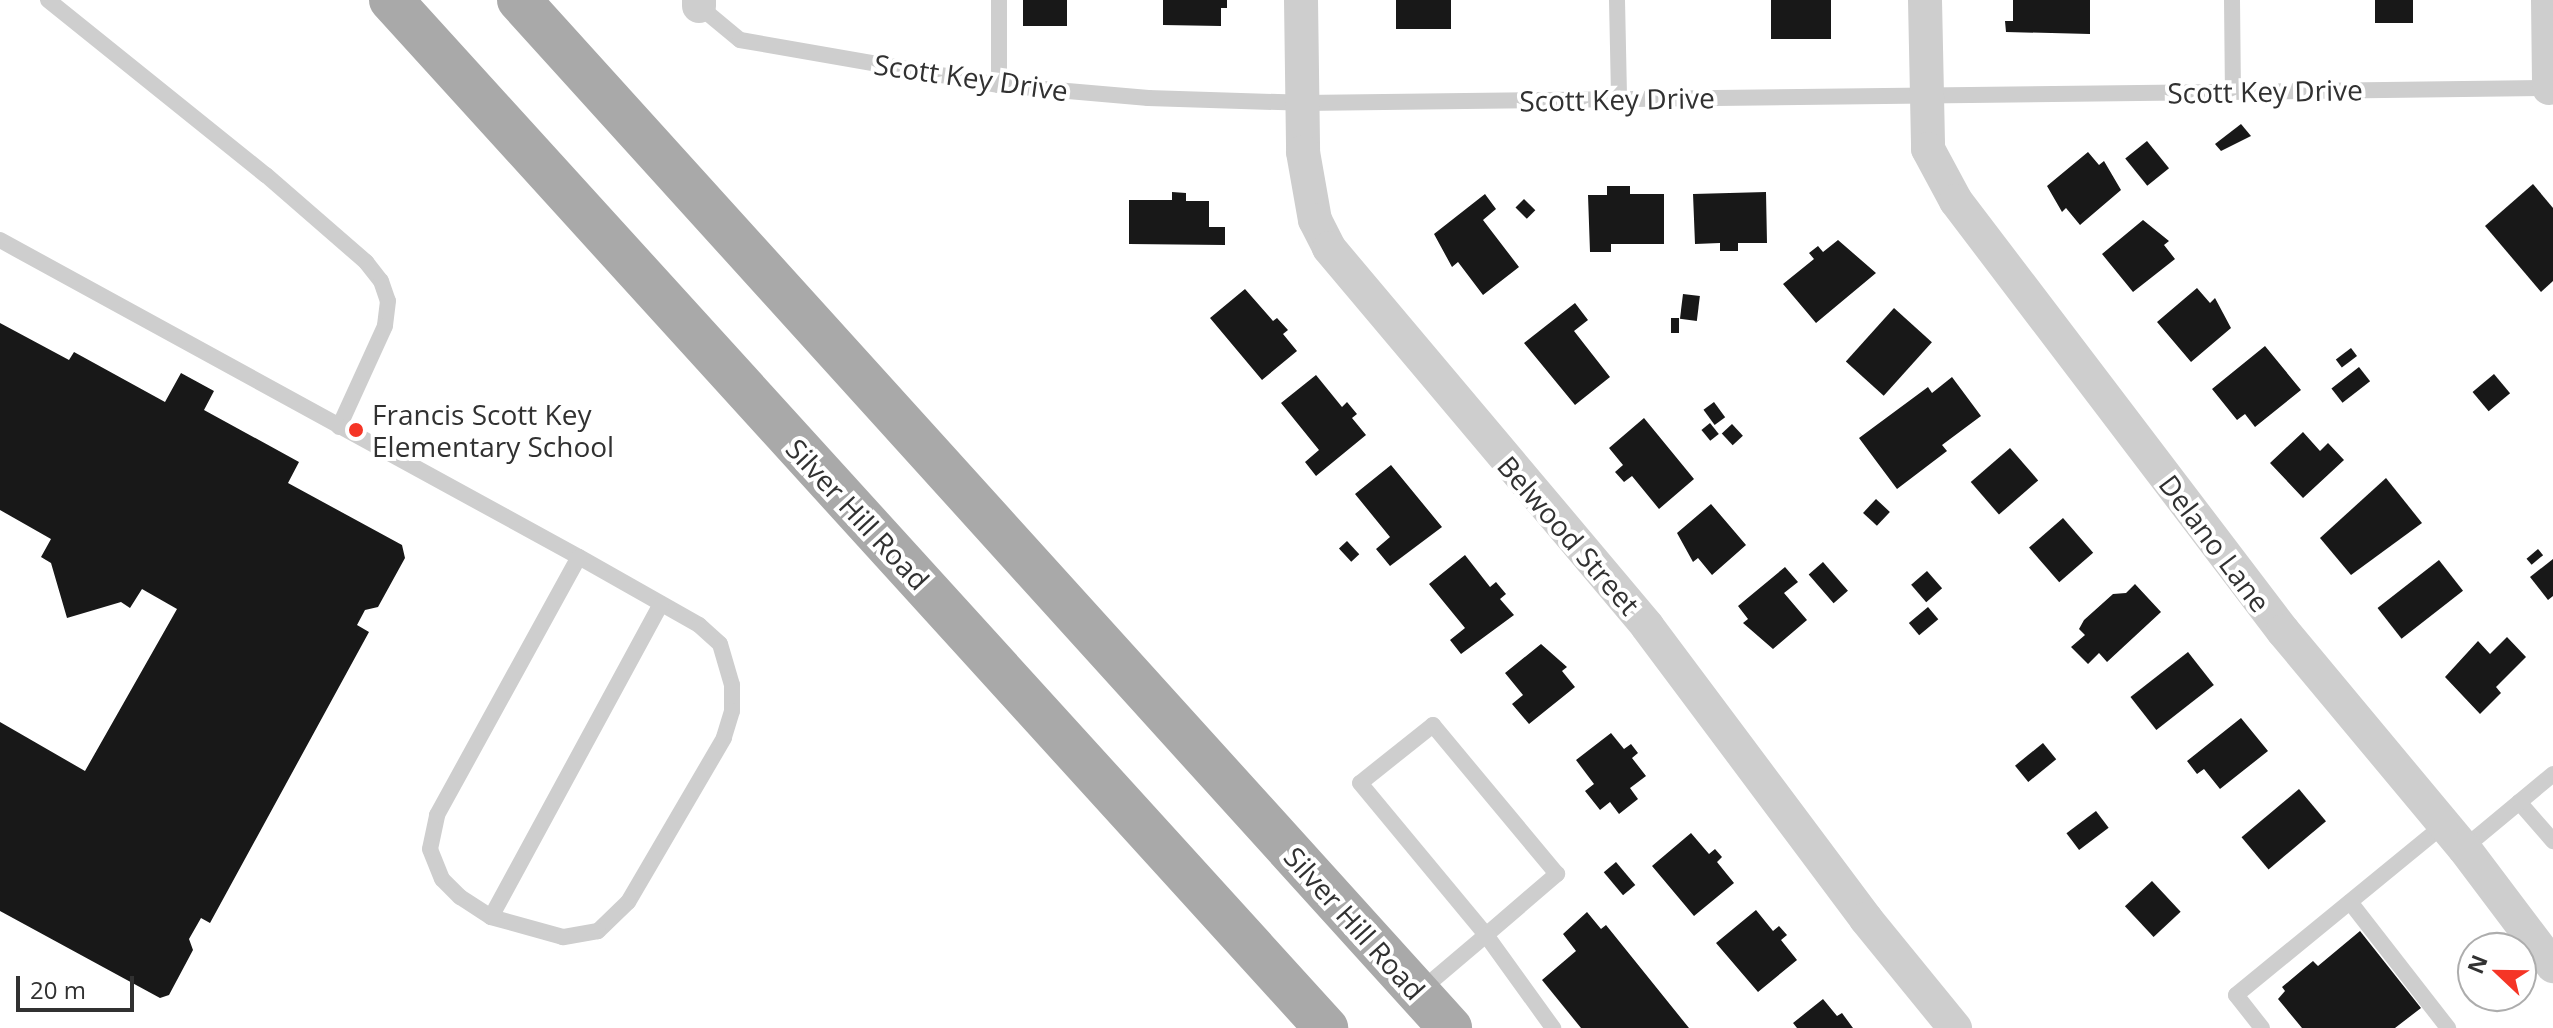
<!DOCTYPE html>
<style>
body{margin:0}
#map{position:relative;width:2553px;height:1028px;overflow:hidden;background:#fff;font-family:"Open Sans",sans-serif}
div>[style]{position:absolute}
.building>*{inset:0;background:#181818;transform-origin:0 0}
.lane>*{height:16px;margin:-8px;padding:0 8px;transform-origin:8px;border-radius:8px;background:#cecece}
.street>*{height:34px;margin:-17px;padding:0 17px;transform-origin:17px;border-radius:17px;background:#cecece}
.primary>*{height:44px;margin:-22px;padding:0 22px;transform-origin:22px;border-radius:22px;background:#a9a9a9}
.dots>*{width:22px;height:22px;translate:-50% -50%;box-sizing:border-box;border:4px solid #fff;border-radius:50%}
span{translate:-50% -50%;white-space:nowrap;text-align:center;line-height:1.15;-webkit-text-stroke:8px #fff;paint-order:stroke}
.street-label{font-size:28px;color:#313131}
.poi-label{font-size:28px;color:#313131}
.left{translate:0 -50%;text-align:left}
.north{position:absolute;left:2457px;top:932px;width:80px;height:80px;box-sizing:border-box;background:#fff;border:2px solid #adadad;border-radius:50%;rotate:292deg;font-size:22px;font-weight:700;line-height:32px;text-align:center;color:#313131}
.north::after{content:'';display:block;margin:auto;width:28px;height:36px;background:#f53526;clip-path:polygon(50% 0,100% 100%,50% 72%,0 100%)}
.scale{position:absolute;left:16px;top:976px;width:118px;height:36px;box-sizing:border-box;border:4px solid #313131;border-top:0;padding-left:10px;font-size:24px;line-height:28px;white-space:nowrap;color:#313131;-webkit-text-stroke:6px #fff;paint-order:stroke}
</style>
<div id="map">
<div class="building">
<div style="left:1023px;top:0;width:44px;height:26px"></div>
<div style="clip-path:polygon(1163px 0,1227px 0,1227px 8px,1221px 8px,1221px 26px,1163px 25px)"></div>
<div style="left:1396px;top:0;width:55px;height:29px"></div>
<div style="left:1771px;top:0;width:60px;height:39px"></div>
<div style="clip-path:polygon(2013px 0,2090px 0,2090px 34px,2006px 32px,2005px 21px,2013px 21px)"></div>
<div style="left:2375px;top:0;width:38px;height:23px"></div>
<div style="clip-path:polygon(2241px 124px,2251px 136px,2221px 151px,2215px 144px)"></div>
<div style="left:2147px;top:141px;width:35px;height:28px;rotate:51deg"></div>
<div style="clip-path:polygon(2088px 152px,2099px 165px,2104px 161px,2121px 190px,2080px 225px,2066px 208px,2062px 212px,2047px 186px)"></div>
<div style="clip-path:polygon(2533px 184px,2553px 208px,2553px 281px,2541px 292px,2485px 226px)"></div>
<div style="clip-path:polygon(1607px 186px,1630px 186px,1630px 194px,1664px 194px,1664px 244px,1611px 244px,1611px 252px,1590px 252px,1588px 195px,1607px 195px)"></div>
<div style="clip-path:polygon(1172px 192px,1186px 193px,1186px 201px,1209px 201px,1209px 227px,1225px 227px,1225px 245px,1129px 244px,1129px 200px,1172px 200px)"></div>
<div style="clip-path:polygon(1766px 192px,1767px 243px,1738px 243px,1738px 251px,1720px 251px,1720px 243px,1695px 244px,1693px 194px)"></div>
<div style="clip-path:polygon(1485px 194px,1496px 209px,1483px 220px,1519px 267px,1483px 295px,1458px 262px,1452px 267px,1434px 234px)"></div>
<div style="left:1524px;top:199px;width:16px;height:12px;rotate:45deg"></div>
<div style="clip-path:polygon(2143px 220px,2169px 241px,2164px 245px,2175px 259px,2133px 292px,2102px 254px)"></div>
<div style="clip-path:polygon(1838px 240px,1876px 273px,1816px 323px,1783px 284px,1814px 259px,1809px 253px,1818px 246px,1823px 252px)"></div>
<div style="clip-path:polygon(2197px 288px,2210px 303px,2215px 298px,2231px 328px,2191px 362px,2157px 322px)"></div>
<div style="clip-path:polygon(1245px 289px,1273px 321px,1277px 318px,1288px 330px,1283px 334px,1297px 351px,1262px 380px,1210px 318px)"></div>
<div style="left:1683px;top:294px;width:17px;height:25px;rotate:7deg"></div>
<div style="clip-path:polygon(1575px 303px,1588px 320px,1574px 331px,1610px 377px,1575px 405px,1524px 343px)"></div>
<div style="left:1894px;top:308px;width:51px;height:72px;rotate:42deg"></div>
<div style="left:1671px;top:318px;width:8px;height:15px"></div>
<div style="clip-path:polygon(0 323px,69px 360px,74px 352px,165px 402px,181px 373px,214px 391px,204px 410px,299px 462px,288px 483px,402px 545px,405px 558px,378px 607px,365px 610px,357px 625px,369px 632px,210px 923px,201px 918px,189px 939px,193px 950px,169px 995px,160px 998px,0 911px,0 722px,85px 771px,177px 609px,142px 589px,130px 608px,121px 602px,67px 618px,51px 563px,41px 557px,51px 539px,0 510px)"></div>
<div style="clip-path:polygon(2265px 346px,2301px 390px,2255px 427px,2245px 414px,2237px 420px,2212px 389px)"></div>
<div style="left:2351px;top:348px;width:10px;height:19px;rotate:53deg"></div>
<div style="left:2359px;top:367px;width:18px;height:35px;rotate:52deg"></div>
<div style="left:2494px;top:374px;width:25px;height:28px;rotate:50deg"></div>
<div style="clip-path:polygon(1316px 375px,1342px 407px,1347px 402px,1357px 414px,1352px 418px,1366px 435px,1316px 476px,1305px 462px,1319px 450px,1281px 403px)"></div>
<div style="clip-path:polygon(1952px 377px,1981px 416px,1942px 445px,1947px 451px,1897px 489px,1859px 438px,1928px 387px,1932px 393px)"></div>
<div style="left:1714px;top:402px;width:19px;height:13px;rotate:54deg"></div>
<div style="clip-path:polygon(1644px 418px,1694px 479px,1659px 509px,1632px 476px,1624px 482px,1615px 472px,1623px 465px,1609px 448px)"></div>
<div style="left:1710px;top:423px;width:14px;height:11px;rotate:51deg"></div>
<div style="left:1732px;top:424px;width:16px;height:14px;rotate:47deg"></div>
<div style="clip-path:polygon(2303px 432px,2320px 451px,2328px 443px,2344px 460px,2303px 498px,2270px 463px)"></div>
<div style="left:2010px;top:448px;width:43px;height:52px;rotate:49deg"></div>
<div style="clip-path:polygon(1391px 465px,1442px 527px,1390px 566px,1376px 549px,1390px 537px,1355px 494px)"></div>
<div style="clip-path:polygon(2386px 478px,2422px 523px,2351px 575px,2320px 538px)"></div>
<div style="left:1876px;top:499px;width:19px;height:19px;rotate:43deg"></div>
<div style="clip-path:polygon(1711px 504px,1746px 545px,1712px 575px,1698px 558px,1693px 562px,1677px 533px)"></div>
<div style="left:2063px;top:518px;width:46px;height:45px;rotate:49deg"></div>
<div style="left:1347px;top:541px;width:18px;height:11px;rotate:47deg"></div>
<div style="left:2538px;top:549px;width:8px;height:15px;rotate:50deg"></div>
<div style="clip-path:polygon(1465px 555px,1490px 587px,1496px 582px,1506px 594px,1500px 599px,1514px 615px,1461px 654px,1450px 640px,1465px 628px,1429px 584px)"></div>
<div style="clip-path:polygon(2553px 559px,2553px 596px,2548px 600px,2530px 577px)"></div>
<div style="left:2439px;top:560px;width:39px;height:78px;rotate:52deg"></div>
<div style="left:1823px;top:562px;width:38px;height:19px;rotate:49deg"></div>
<div style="clip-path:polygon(1785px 567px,1798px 582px,1784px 593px,1807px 620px,1773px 649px,1743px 623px,1748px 619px,1738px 606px)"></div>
<div style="left:1927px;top:571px;width:23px;height:21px;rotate:49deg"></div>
<div style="clip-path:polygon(2135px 584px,2161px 612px,2107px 662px,2099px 653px,2088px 664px,2071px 647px,2085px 635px,2079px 629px,2084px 620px,2113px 594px,2126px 593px)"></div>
<div style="left:1928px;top:607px;width:16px;height:25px;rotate:50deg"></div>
<div style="clip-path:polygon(2507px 637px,2526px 657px,2496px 687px,2501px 693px,2480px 714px,2445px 677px,2478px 641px,2490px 654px)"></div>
<div style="clip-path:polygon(1541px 644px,1567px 667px,1562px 671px,1575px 687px,1529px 724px,1512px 704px,1523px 695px,1505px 673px)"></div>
<div style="left:2188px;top:652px;width:42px;height:73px;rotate:52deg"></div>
<div style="clip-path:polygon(2241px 718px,2268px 751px,2220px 789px,2204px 769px,2197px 774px,2187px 761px)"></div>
<div style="clip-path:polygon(1611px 733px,1624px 749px,1631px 744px,1638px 753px,1632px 758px,1646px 776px,1630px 788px,1638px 799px,1619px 814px,1610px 802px,1600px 810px,1585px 791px,1594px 784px,1576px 760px)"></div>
<div style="left:2043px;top:743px;width:21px;height:36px;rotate:51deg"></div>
<div style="left:2299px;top:789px;width:42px;height:75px;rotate:50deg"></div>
<div style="left:2096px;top:811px;width:21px;height:37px;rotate:53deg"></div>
<div style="clip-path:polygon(1691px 833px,1709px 854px,1715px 849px,1722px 857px,1717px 862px,1734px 883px,1694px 916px,1652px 866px)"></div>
<div style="left:1616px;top:862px;width:30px;height:16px;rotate:50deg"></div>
<div style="left:2152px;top:881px;width:42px;height:37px;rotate:47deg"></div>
<div style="clip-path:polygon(1756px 910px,1773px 931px,1779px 926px,1787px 935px,1781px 940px,1797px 960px,1758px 992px,1716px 943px)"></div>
<div style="clip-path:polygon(1587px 912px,1601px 929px,1606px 925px,1689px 1028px,1581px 1028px,1542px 980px,1576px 951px,1563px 934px)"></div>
<div style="clip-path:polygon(2360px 931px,2421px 1008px,2395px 1028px,2302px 1028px,2278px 999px,2285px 991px,2282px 987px,2313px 961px,2318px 966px)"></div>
<div style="clip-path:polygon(1823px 999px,1837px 1016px,1842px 1013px,1853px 1028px,1797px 1028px,1793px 1023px)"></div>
</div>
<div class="lane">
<div style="left:48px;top:0;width:280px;rotate:38.8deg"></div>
<div style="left:266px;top:175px;width:133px;rotate:41deg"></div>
<div style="left:366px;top:262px;width:24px;rotate:52deg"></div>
<div style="left:381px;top:281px;width:21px;rotate:71deg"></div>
<div style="left:388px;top:301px;width:25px;rotate:97deg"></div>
<div style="left:385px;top:326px;width:111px;rotate:114.5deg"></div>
<div style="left:1617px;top:0;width:99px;rotate:88.8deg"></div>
<div style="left:2232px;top:0;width:92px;rotate:89.4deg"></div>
<div style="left:699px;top:6px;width:53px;rotate:39.7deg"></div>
<div style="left:740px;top:40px;width:263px;rotate:9.9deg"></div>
<div style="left:999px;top:85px;width:150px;rotate:5deg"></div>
<div style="left:1148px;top:98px;width:155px;rotate:1.8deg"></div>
<div style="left:1303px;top:103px;width:1249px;rotate:-0.69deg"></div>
<div style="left:999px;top:85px;width:85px;rotate:-90deg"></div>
<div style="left:0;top:240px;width:660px;rotate:28.7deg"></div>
<div style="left:579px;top:557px;width:138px;rotate:29.5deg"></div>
<div style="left:699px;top:625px;width:28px;rotate:42deg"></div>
<div style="left:720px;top:644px;width:43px;rotate:73.7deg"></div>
<div style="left:732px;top:685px;width:26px;rotate:90deg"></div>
<div style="left:732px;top:711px;width:28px;rotate:107deg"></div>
<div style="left:724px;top:738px;width:190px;rotate:120.3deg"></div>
<div style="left:628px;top:902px;width:42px;rotate:136deg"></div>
<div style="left:598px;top:931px;width:36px;rotate:170deg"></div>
<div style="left:563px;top:937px;width:75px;rotate:-164.5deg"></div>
<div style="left:491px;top:917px;width:37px;rotate:-147deg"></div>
<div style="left:460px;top:897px;width:25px;rotate:-135deg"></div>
<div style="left:442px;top:879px;width:32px;rotate:-112deg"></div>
<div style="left:430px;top:849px;width:35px;rotate:-78deg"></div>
<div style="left:437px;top:815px;width:294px;rotate:-61.2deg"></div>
<div style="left:2519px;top:802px;width:52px;rotate:48.9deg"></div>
<div style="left:2464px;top:848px;width:116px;rotate:-39.7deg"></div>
<div style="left:2350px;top:902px;width:160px;rotate:52.1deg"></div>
<div style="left:491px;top:917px;width:356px;rotate:-61.5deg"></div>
<div style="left:1420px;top:991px;width:87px;rotate:-40.3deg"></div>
<div style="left:1486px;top:935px;width:94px;rotate:-40.7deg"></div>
<div style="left:1557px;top:874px;width:194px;rotate:-129.8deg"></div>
<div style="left:1433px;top:725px;width:93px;rotate:141.5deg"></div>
<div style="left:1360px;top:783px;width:197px;rotate:50.3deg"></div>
<div style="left:1486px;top:935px;width:115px;rotate:54.2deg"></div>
<div style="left:2262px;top:1028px;width:42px;rotate:-128.2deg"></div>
<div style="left:2236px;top:995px;width:269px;rotate:-39.3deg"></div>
</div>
<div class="street">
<div style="left:699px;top:0;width:6px;rotate:90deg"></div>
<div style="left:1301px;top:0;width:152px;rotate:89.2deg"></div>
<div style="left:1303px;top:152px;width:69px;rotate:80deg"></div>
<div style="left:1315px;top:220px;width:31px;rotate:63deg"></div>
<div style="left:1329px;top:248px;width:494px;rotate:49.9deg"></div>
<div style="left:1647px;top:626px;width:366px;rotate:53.2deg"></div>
<div style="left:1866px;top:919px;width:141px;rotate:50.8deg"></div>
<div style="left:1925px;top:0;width:149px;rotate:88.8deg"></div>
<div style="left:1928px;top:149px;width:59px;rotate:61.7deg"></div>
<div style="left:1956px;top:201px;width:540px;rotate:52.75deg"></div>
<div style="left:2283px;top:631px;width:283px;rotate:50.2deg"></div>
<div style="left:2464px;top:848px;width:148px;rotate:53deg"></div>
<div style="left:2548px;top:0;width:88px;rotate:89.3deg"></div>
</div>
<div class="primary">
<div style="left:391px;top:0;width:1390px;rotate:47.71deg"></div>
<div style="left:519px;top:0;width:1387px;rotate:47.83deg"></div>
</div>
<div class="dots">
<div style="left:356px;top:430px;background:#f53526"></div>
</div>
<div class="street-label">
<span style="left:971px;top:77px;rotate:8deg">Scott Key Drive</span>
<span style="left:2265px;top:91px;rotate:-1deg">Scott Key Drive</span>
<span style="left:1617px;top:99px;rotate:-1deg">Scott Key Drive</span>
<span style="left:858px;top:514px;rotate:47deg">Silver Hill Road</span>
<span style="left:1569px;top:535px;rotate:49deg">Belwood Street</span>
<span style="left:2215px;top:543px;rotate:53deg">Delano Lane</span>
<span style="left:1355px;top:923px;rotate:48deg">Silver Hill Road</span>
</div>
<div class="poi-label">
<span class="left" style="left:372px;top:430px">Francis Scott Key<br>Elementary School</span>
</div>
<div class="north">N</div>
<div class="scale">20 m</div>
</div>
